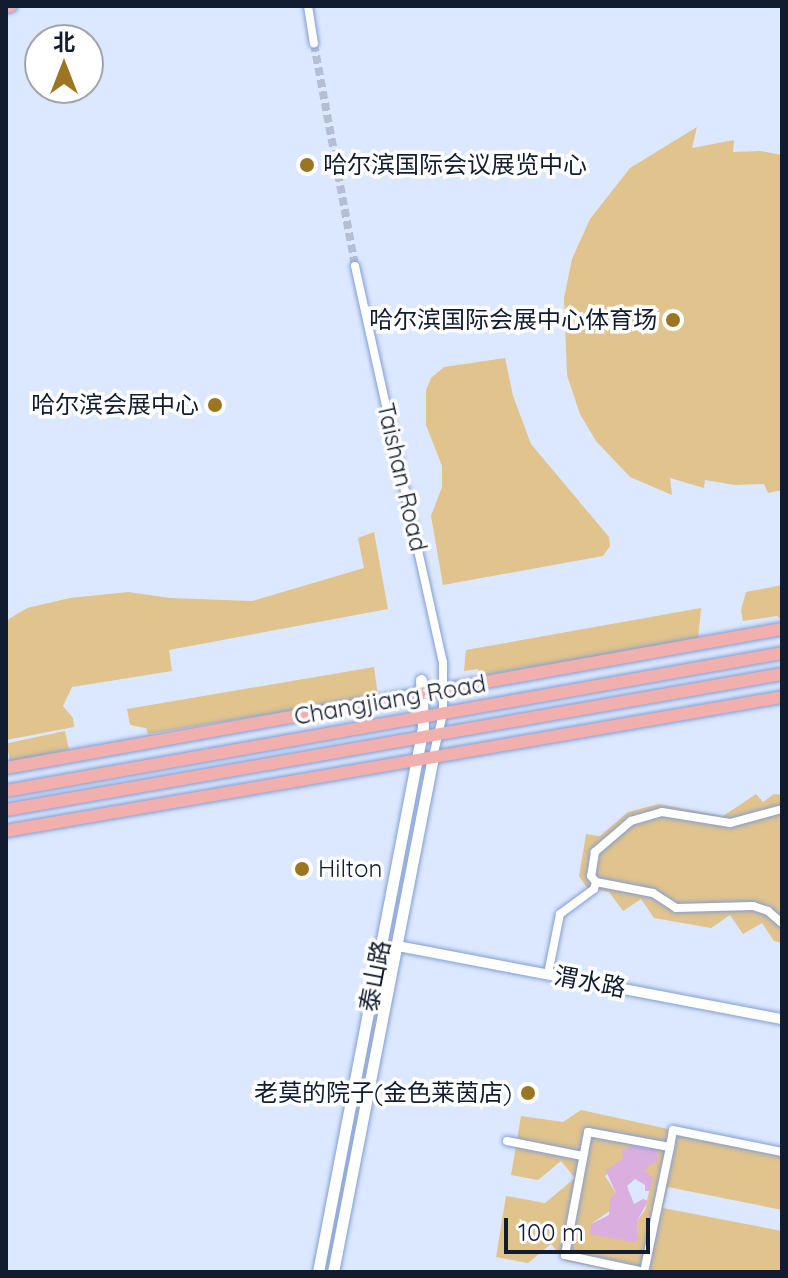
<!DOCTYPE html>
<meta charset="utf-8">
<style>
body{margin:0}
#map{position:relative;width:788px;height:1278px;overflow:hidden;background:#dce8ff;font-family:Quicksand,"Noto Sans SC",sans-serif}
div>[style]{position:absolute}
.green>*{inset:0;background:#e0c38d;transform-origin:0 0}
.water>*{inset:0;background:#daaedf}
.minor-tunnel>*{height:8px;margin-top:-4px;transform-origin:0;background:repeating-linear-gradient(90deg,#b4bfd6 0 8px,transparent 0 12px)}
.roads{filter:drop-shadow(0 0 2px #829ed3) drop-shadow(0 0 2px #829ed3)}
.minor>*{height:8px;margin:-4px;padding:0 4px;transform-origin:4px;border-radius:4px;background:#fff}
.tertiary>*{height:10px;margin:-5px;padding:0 5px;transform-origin:5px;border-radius:5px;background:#fff}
.secondary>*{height:11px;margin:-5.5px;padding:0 5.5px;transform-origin:5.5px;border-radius:5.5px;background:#fff}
.primary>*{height:12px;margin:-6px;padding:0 6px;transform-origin:6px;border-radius:6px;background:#f1afad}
.dots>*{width:22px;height:22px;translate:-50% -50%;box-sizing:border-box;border:4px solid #fff;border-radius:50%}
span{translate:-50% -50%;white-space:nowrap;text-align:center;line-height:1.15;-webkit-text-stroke:7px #fff;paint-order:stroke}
.poi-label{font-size:24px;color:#121c30}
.left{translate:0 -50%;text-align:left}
.right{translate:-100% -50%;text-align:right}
.street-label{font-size:24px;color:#121c30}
.frame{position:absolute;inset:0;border:8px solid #121c30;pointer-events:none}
.north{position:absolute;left:24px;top:24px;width:80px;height:80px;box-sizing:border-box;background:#fff;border:2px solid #a0a4ac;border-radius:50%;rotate:0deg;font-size:22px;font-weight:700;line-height:32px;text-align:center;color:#121c30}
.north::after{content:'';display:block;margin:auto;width:28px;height:36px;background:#9b7520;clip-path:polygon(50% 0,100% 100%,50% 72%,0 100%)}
.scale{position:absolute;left:504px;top:1218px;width:146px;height:36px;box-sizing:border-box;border:4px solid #121c30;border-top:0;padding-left:10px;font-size:24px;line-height:28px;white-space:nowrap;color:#121c30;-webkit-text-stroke:6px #fff;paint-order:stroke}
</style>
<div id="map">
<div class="green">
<div style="clip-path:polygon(697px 127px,692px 148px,734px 140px,733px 152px,760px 151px,782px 155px,782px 490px,768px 493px,764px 484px,735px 485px,705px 480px,704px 488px,670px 478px,672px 495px,630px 477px,596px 441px,580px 414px,567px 375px,564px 298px,572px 259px,590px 219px,630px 168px)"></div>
<div style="clip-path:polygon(505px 358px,513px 396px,531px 444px,609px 537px,610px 546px,603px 556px,443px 585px,431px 516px,442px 487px,442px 466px,426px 425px,426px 390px,431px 378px,444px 367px)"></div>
<div style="clip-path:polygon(374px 532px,388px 609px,169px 650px,172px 671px,72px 687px,63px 706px,73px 718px,74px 727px,6px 740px,6px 625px,9px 619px,27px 608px,70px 598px,128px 592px,170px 598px,252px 601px,364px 568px,358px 538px)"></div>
<div style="clip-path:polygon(782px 585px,782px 621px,777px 616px,743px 621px,741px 610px,746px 592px)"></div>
<div style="clip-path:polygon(701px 608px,698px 639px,480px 676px,478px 669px,464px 671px,466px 650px)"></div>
<div style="clip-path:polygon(374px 667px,378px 696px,148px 734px,146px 728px,130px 725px,127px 709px)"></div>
<div style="left:65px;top:731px;width:19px;height:60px;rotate:78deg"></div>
<div style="clip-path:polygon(756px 794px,763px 802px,774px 794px,782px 795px,782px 943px,774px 941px,762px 923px,743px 934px,730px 915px,711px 928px,654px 918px,641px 899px,623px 911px,609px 892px,587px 888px,579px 876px,586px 834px,600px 836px,628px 812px,659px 804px,723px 816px)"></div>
<div style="clip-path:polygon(581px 1110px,673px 1130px,670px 1147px,638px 1145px,605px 1176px,616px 1193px,611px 1210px,591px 1224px,638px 1238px,637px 1221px,645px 1210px,652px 1178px,644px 1170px,656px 1148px,673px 1150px,676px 1131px,782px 1152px,782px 1210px,668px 1187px,663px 1208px,782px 1231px,782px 1272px,619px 1272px,565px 1261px,551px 1244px,528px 1263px,496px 1257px,506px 1196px,545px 1203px,575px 1178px,561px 1161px,538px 1180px,511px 1175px,521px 1116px,563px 1122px)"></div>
</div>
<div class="water">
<div style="clip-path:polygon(638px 1145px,656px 1148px,658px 1160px,644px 1170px,653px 1178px,650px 1191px,645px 1191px,645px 1185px,635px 1179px,627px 1186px,634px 1204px,643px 1199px,648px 1201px,637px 1221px,638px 1239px,634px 1242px,590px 1234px,591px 1224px,609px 1215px,610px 1198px,616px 1193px,606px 1171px,623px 1158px,622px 1150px)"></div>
</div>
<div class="minor-tunnel">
<div style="left:314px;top:44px;width:226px;rotate:79.5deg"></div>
</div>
<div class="roads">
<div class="minor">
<div style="left:308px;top:6px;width:38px;rotate:81deg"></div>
<div style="left:355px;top:266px;width:406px;rotate:77.5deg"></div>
<div style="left:443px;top:662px;width:51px;rotate:90deg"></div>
<div style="left:443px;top:713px;width:45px;rotate:102.8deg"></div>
<div style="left:782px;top:809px;width:54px;rotate:164.9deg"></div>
<div style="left:730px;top:823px;width:69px;rotate:-170.8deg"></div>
<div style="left:662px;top:812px;width:32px;rotate:164deg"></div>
<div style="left:631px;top:821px;width:48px;rotate:139.3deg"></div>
<div style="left:595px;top:852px;width:24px;rotate:99deg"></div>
<div style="left:591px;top:876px;width:8px;rotate:50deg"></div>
<div style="left:596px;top:882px;width:58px;rotate:10.9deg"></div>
<div style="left:653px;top:893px;width:27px;rotate:33deg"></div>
<div style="left:676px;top:908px;width:77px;rotate:-1.5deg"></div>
<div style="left:753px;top:906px;width:16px;rotate:18deg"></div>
<div style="left:768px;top:911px;width:18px;rotate:41deg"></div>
<div style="left:548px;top:974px;width:61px;rotate:-78.7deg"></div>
<div style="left:560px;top:914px;width:42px;rotate:-36.3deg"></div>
<div style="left:594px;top:889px;width:7px;rotate:-74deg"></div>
<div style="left:588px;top:1132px;width:83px;rotate:10.4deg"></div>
<div style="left:670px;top:1147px;width:128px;rotate:101.7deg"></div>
<div style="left:644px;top:1272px;width:81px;rotate:-167.9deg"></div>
<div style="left:565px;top:1255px;width:125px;rotate:-79.4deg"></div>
<div style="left:507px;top:1141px;width:77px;rotate:11.2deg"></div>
<div style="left:670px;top:1147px;width:17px;rotate:-80deg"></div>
<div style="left:673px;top:1130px;width:111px;rotate:11.4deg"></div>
</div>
<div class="tertiary">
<div style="left:398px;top:946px;width:391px;rotate:10.8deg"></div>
</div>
<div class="secondary">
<div style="left:318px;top:1272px;width:555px;rotate:-79.09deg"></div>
<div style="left:423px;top:727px;width:47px;rotate:-92.4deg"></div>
<div style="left:333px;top:1272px;width:525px;rotate:-79.01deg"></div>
</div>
<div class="primary">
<div style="left:6px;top:7px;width:5px;rotate:-11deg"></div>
<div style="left:6px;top:768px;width:788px;rotate:-10.16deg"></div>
<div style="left:6px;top:791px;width:788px;rotate:-10.08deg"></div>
<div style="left:6px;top:810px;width:788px;rotate:-9.94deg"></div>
<div style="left:6px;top:831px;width:787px;rotate:-9.8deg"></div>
</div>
</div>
<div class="dots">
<div style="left:307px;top:165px;background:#9b7520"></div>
<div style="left:673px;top:320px;background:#9b7520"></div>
<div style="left:215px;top:405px;background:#9b7520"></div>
<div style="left:302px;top:869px;background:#9b7520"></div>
<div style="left:528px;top:1093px;background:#9b7520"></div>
</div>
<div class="poi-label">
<span class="left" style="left:323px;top:165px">哈尔滨国际会议展览中心</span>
<span class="right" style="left:657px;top:320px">哈尔滨国际会展中心体育场</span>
<span class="right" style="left:199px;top:405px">哈尔滨会展中心</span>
<span class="left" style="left:318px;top:869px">Hilton</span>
<span class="right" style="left:512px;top:1093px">老莫的院子(金色莱茵店)</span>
</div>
<div class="street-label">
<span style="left:402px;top:477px;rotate:77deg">Taishan Road</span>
<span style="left:390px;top:700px;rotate:-10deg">Changjiang Road</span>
<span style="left:375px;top:976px;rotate:-79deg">泰山路</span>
<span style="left:590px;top:982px;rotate:11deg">渭水路</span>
</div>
<div class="frame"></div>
<div class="north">北</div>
<div class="scale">100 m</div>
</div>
